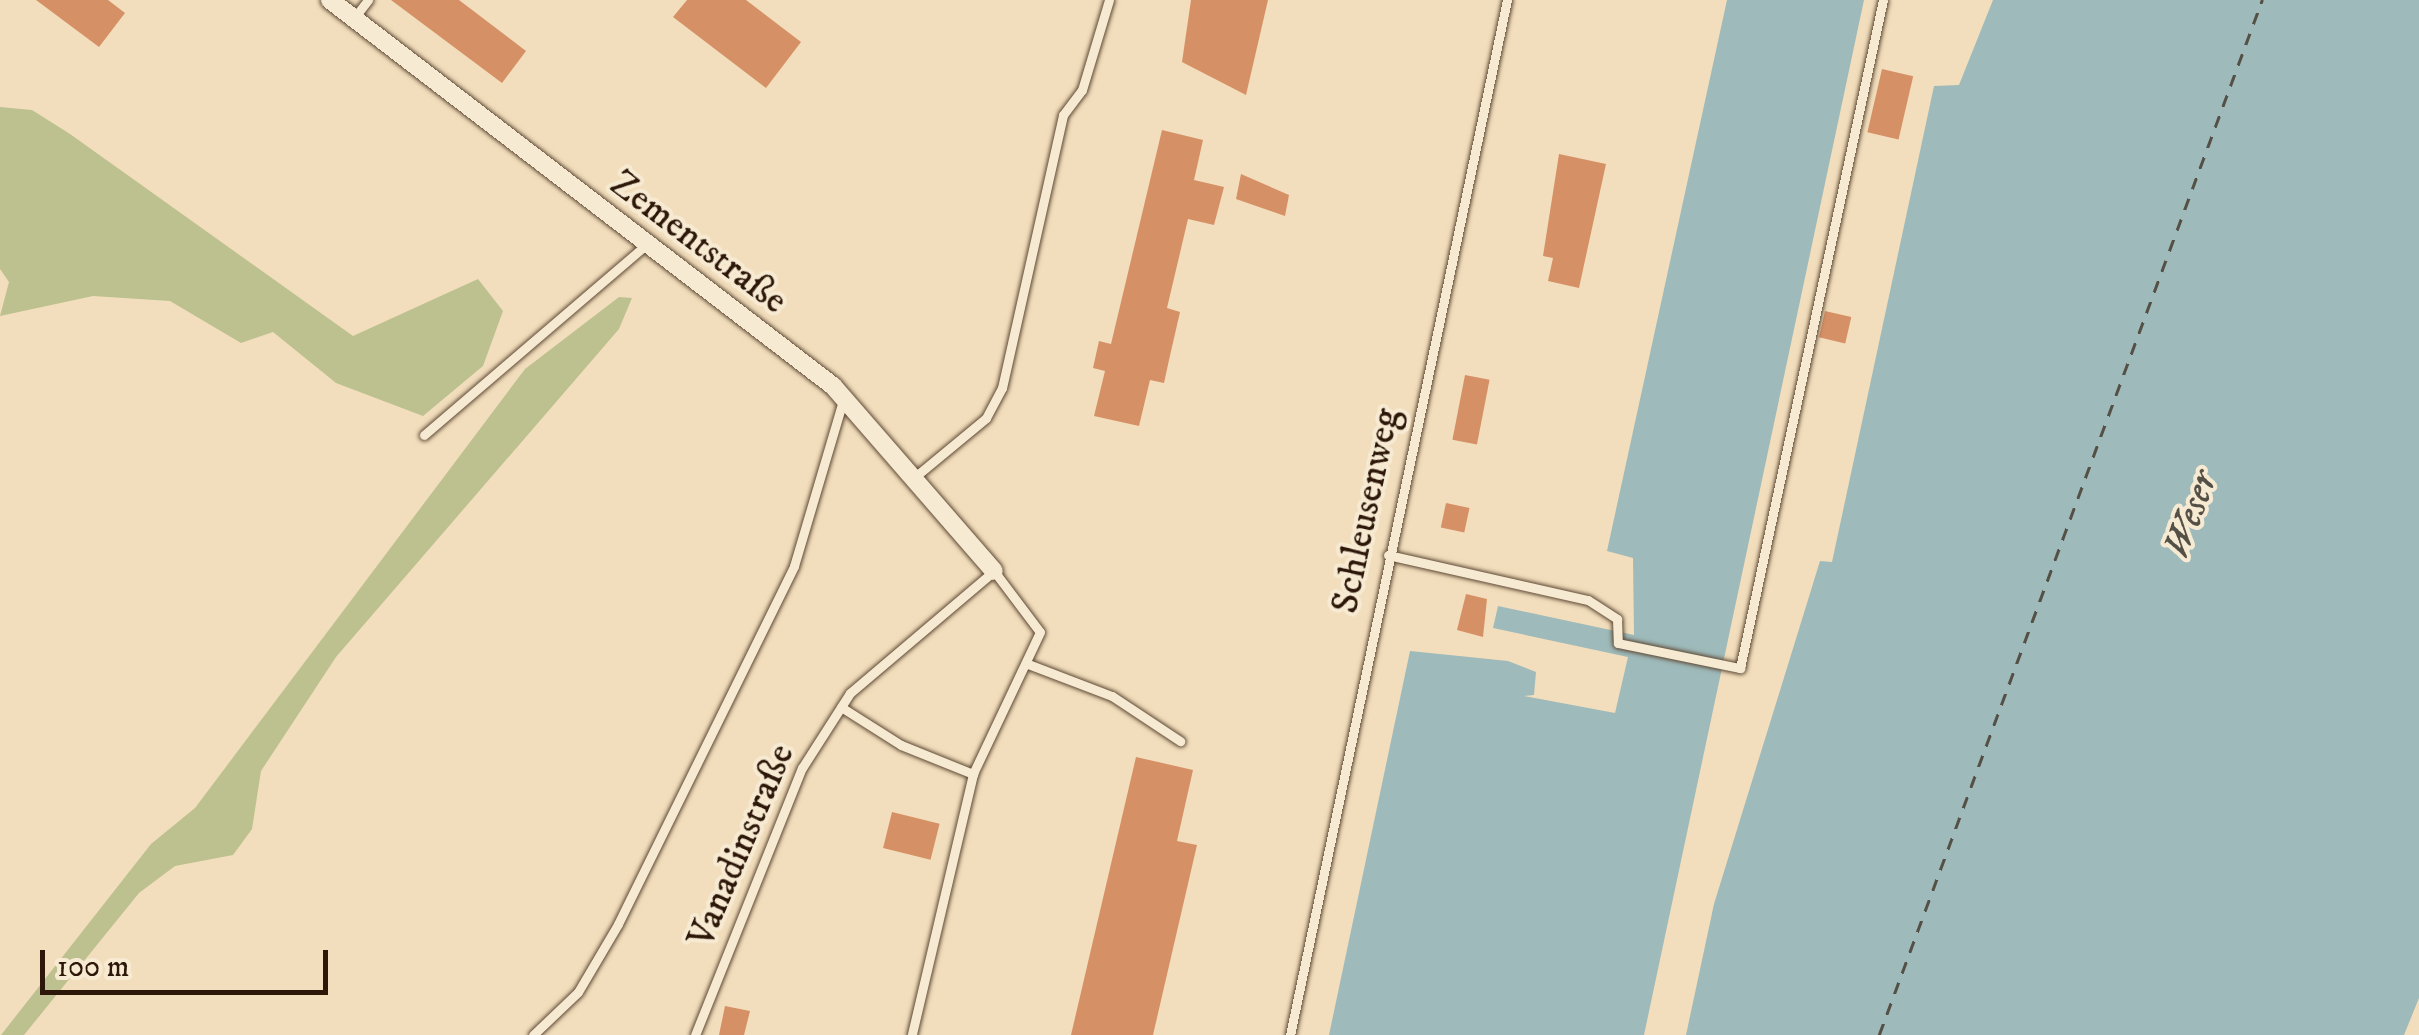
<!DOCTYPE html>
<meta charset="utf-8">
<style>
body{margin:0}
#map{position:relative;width:2419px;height:1035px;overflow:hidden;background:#f2debc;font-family:"IM FELL DW Pica",serif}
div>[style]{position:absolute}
.green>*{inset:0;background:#bcc18f}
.water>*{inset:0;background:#9ebaba}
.ferry>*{height:2.5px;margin-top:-1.25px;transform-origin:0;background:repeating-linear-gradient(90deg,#545046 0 12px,transparent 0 22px)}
.building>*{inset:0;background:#d69066;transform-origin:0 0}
.roads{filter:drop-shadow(0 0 2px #5e4935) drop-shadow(0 0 2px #5e4935)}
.service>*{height:9px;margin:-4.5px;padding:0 4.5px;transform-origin:4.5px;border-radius:4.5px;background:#f7ead3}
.minor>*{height:18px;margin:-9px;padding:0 9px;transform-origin:9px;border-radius:9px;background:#f7ead3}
span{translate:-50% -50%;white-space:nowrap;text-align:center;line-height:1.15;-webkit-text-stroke:8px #f7ead3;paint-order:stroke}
.street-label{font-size:38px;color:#2c1708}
.water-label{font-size:40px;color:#545046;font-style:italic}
.scale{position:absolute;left:40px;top:950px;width:288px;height:45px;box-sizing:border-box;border:5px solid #2c1708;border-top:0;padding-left:12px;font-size:30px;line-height:35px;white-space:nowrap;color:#2c1708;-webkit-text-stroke:8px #f7ead3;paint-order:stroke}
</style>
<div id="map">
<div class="green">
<div style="clip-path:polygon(0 107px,32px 110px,70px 134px,353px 336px,478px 279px,503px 311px,483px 366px,423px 416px,336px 383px,273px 332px,241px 343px,170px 301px,93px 296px,0 316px,9px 282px,0 269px)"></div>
<div style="clip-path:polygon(619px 297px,632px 298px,619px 329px,336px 657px,261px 771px,252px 829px,233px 855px,175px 866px,139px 893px,24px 1035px,1px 1035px,151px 844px,195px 808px,525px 369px)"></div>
</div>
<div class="water">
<div style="clip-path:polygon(1727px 0,1864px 0,1644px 1035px,1329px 1035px,1410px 651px,1508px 661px,1536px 672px,1534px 695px,1524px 696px,1615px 713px,1628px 657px,1493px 628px,1498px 606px,1634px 635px,1633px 558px,1607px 551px)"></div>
<div style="clip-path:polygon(1993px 0,2419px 0,2419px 998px,2404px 1035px,1686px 1035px,1714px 904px,1820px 561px,1832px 562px,1934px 86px,1959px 85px)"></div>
</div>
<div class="ferry">
<div style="left:1879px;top:1035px;width:1104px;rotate:-69.69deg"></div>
</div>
<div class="building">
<div style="clip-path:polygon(36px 0,108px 0,125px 13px,99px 47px)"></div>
<div style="clip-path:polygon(391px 0,459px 0,526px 51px,502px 83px)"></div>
<div style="clip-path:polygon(687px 0,746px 0,801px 42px,766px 88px,673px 17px)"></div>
<div style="clip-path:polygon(1191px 0,1268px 0,1246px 95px,1182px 62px)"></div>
<div style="left:1882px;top:69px;width:32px;height:65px;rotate:13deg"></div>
<div style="clip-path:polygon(1162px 130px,1203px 140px,1194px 180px,1224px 187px,1214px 225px,1188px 219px,1167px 308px,1180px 312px,1169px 360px,1164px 383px,1150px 380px,1139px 426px,1094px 416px,1105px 371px,1093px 368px,1099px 341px,1111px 344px)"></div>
<div style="clip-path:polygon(1559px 154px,1606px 164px,1579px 288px,1548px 281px,1553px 258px,1543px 256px)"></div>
<div style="clip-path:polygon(1241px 174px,1289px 195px,1285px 216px,1236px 199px)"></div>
<div style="left:1825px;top:311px;width:27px;height:27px;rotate:13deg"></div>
<div style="left:1465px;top:375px;width:25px;height:66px;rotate:11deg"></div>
<div style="left:1446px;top:503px;width:24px;height:25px;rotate:12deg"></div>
<div style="clip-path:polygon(1466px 594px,1487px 599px,1483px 637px,1457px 630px)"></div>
<div style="clip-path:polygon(1136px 757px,1193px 770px,1177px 841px,1197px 845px,1153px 1035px,1071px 1035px)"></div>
<div style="left:892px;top:812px;width:49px;height:37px;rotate:14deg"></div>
<div style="clip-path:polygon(725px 1006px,750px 1011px,744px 1035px,719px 1035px)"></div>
</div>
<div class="roads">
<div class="service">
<div style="left:354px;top:18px;width:23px;rotate:-52deg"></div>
<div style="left:424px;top:435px;width:292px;rotate:-40.6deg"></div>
<div style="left:916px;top:476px;width:91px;rotate:-39.6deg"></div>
<div style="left:986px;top:418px;width:34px;rotate:-62deg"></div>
<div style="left:1002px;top:388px;width:280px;rotate:-77.4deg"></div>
<div style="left:1063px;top:115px;width:31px;rotate:-53deg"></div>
<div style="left:1082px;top:90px;width:94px;rotate:-73.3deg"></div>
<div style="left:1388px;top:555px;width:205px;rotate:12.7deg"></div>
<div style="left:1588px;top:600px;width:35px;rotate:33deg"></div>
<div style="left:1617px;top:619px;width:24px;rotate:88deg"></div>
<div style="left:1618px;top:643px;width:125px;rotate:11.6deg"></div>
<div style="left:1740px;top:668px;width:683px;rotate:-77.92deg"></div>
<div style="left:1028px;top:664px;width:90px;rotate:20.9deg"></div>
<div style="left:1112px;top:696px;width:82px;rotate:33.5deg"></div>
<div style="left:841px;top:707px;width:71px;rotate:32.3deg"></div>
<div style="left:901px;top:745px;width:78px;rotate:21.9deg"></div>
<div style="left:533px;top:1035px;width:62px;rotate:-43.7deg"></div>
<div style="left:578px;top:992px;width:79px;rotate:-59.5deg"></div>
<div style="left:618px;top:924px;width:399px;rotate:-63.8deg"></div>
<div style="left:794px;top:566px;width:172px;rotate:-73.5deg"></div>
<div style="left:695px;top:1035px;width:288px;rotate:-68.2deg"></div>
<div style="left:802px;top:768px;width:89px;rotate:-57.4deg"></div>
<div style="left:850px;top:693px;width:189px;rotate:-40.3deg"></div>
<div style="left:994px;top:571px;width:76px;rotate:53deg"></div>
<div style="left:1040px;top:632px;width:157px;rotate:115.3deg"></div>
<div style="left:973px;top:774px;width:268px;rotate:103.2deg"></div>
<div style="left:1290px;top:1035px;width:1058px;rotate:-78.16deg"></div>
</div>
<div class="minor">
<div style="left:330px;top:0;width:634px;rotate:37.5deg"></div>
<div style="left:833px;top:386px;width:245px;rotate:49deg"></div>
</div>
</div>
<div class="street-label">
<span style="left:698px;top:243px;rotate:37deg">Zementstraße</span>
<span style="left:1367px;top:511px;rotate:-78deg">Schleusenweg</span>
<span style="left:742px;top:846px;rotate:-67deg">Vanadinstraße</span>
</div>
<div class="water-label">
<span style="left:2191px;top:515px;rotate:-70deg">Weser</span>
</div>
<div class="scale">100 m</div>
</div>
